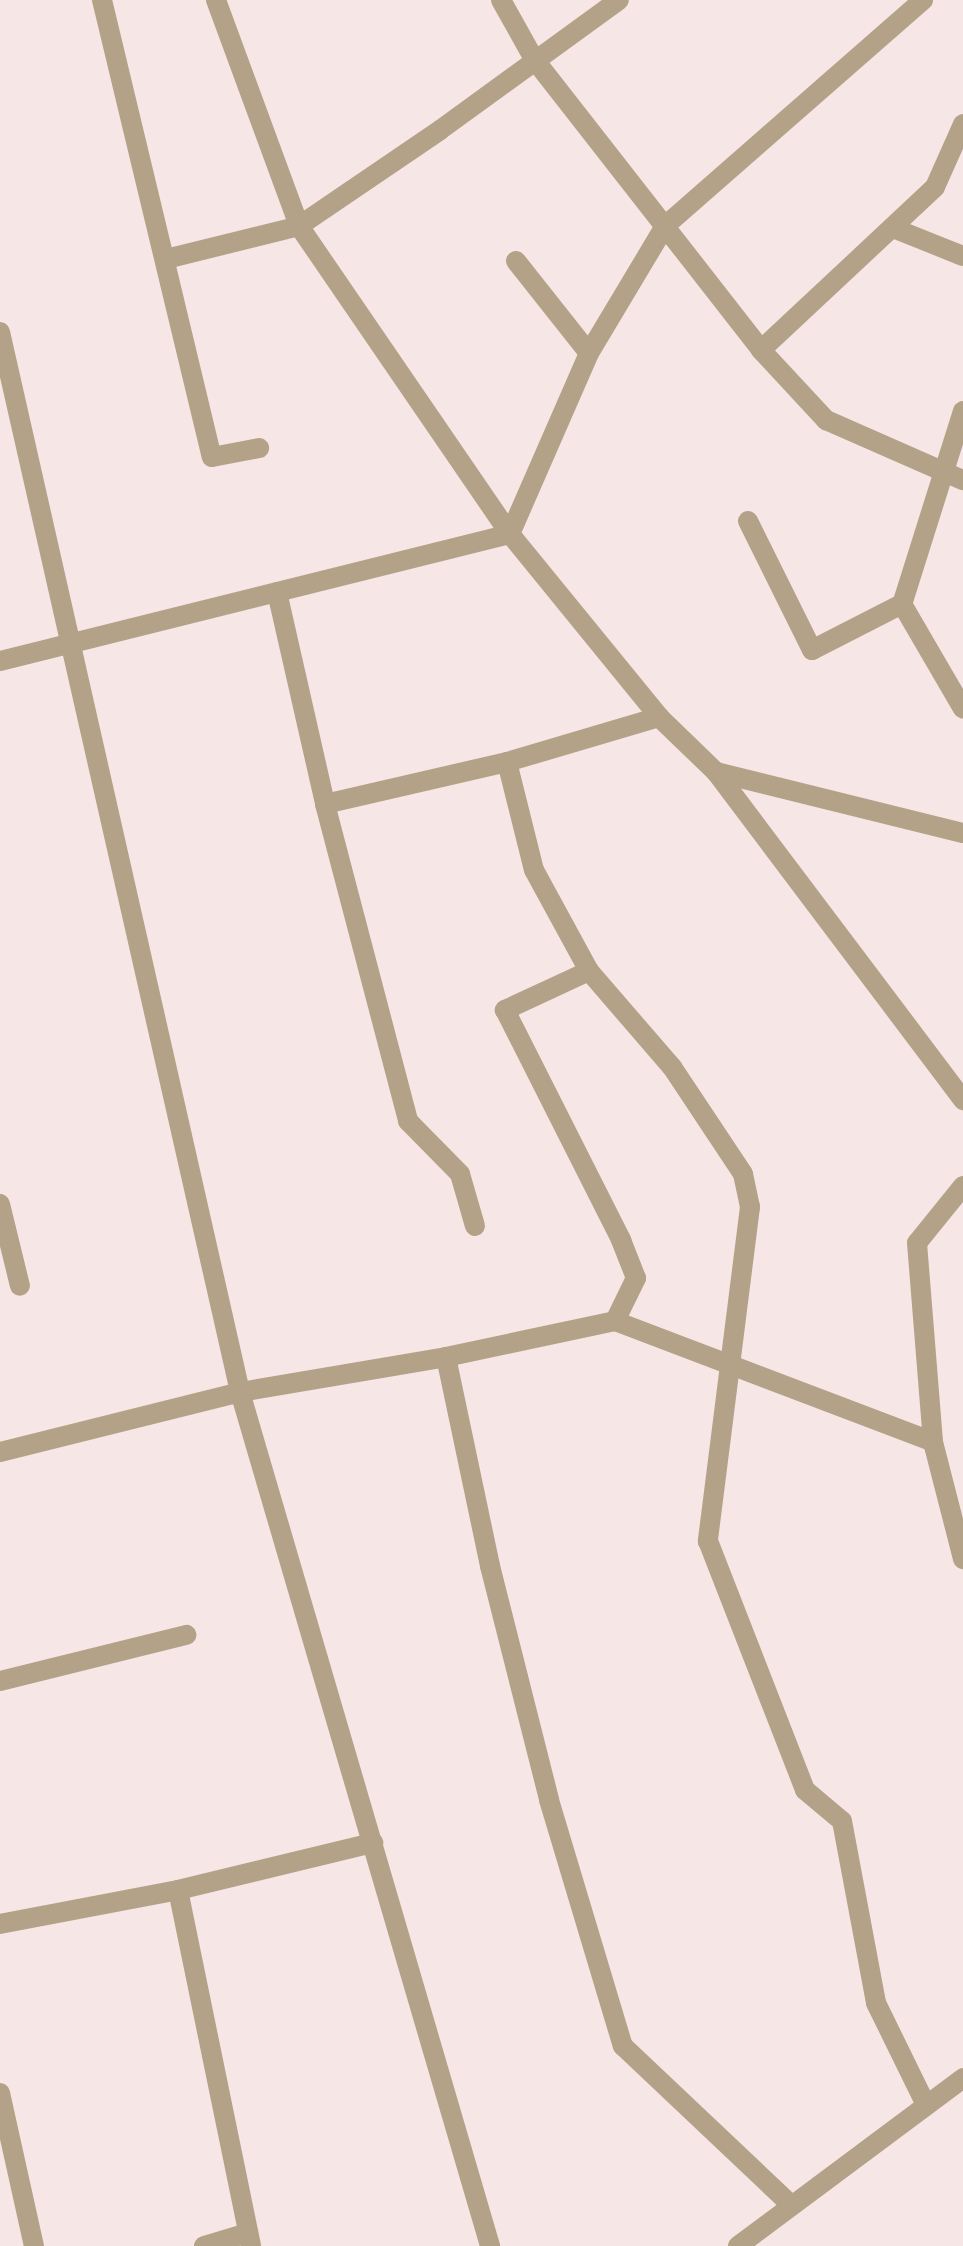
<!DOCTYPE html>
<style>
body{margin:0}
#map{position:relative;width:963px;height:2246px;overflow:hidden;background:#f6e6e5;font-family:"Crimson Pro",serif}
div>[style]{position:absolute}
.street>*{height:20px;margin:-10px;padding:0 10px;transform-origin:10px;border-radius:10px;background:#b3a288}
span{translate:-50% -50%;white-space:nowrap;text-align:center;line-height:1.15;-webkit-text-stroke:6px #f6e6e5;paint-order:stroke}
</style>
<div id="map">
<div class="street">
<div style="left:102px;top:0;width:470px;rotate:76.5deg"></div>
<div style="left:212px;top:457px;width:48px;rotate:-10.8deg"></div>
<div style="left:216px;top:0;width:241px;rotate:69.8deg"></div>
<div style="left:299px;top:226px;width:373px;rotate:55.6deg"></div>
<div style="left:510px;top:534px;width:236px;rotate:50.8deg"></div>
<div style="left:659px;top:717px;width:79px;rotate:44deg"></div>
<div style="left:716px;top:772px;width:411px;rotate:53deg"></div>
<div style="left:501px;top:0;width:68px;rotate:60.8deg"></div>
<div style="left:534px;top:59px;width:369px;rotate:52deg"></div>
<div style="left:761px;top:350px;width:96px;rotate:47.1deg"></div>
<div style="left:826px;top:420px;width:150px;rotate:23.7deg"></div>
<div style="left:893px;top:228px;width:75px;rotate:21.8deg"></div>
<div style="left:166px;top:259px;width:137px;rotate:-13.9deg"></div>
<div style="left:299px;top:226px;width:171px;rotate:-34.2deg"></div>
<div style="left:440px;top:130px;width:221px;rotate:-36deg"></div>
<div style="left:516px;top:261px;width:117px;rotate:51.6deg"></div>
<div style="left:0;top:332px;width:1087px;rotate:77.24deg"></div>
<div style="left:240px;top:1392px;width:890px;rotate:73.68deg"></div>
<div style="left:761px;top:350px;width:238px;rotate:-43.1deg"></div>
<div style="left:935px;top:187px;width:69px;rotate:-66deg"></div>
<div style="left:963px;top:411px;width:202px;rotate:107.5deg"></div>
<div style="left:902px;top:604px;width:121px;rotate:59.8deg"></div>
<div style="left:748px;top:521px;width:144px;rotate:63.6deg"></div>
<div style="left:812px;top:650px;width:101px;rotate:-27.1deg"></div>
<div style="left:277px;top:592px;width:217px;rotate:77.2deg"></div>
<div style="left:325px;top:804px;width:328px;rotate:75.3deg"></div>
<div style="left:408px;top:1121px;width:74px;rotate:45.5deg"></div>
<div style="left:460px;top:1174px;width:54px;rotate:73.9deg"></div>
<div style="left:0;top:661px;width:526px;rotate:-13.98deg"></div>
<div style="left:510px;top:534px;width:197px;rotate:-66.4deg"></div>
<div style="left:589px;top:353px;width:148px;rotate:-59.1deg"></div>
<div style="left:665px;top:226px;width:343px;rotate:-41.2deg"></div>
<div style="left:507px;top:762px;width:111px;rotate:76deg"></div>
<div style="left:534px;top:870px;width:115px;rotate:61.4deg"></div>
<div style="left:589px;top:971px;width:127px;rotate:49.2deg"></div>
<div style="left:672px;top:1067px;width:128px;rotate:56.4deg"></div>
<div style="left:743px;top:1174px;width:34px;rotate:78deg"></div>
<div style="left:750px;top:1207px;width:337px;rotate:97.2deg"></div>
<div style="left:708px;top:1541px;width:267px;rotate:68.7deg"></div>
<div style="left:805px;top:1790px;width:48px;rotate:40deg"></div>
<div style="left:842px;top:1821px;width:185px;rotate:79.4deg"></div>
<div style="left:876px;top:2003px;width:111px;rotate:63.9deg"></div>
<div style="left:716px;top:772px;width:254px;rotate:13.9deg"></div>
<div style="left:325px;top:804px;width:187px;rotate:-13deg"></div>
<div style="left:507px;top:762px;width:159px;rotate:-16.5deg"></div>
<div style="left:589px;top:971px;width:93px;rotate:155.1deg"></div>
<div style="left:505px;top:1010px;width:258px;rotate:63.2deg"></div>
<div style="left:621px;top:1240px;width:41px;rotate:68.5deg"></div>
<div style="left:636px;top:1278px;width:48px;rotate:116deg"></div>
<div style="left:963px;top:1186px;width:73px;rotate:128.9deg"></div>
<div style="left:917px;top:1243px;width:200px;rotate:85.4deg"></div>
<div style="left:933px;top:1442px;width:121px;rotate:75.6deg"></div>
<div style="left:0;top:1204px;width:84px;rotate:76.3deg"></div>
<div style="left:446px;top:1357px;width:214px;rotate:78.1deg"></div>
<div style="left:490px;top:1566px;width:241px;rotate:75.8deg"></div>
<div style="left:549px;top:1800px;width:257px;rotate:73.3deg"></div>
<div style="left:623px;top:2046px;width:231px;rotate:43.4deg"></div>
<div style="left:0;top:1452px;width:247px;rotate:-14deg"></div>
<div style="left:240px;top:1392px;width:209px;rotate:-9.6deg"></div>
<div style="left:446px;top:1357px;width:173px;rotate:-12deg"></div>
<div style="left:615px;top:1321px;width:340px;rotate:20.8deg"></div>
<div style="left:0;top:1681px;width:192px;rotate:-13.9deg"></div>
<div style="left:178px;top:1890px;width:363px;rotate:78.4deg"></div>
<div style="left:0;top:1924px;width:181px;rotate:-10.8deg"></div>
<div style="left:178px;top:1890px;width:201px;rotate:-13.6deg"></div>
<div style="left:0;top:2093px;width:157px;rotate:77.5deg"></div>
<div style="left:204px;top:2246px;width:46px;rotate:-16.5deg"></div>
<div style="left:738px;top:2246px;width:281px;rotate:-36.7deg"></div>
</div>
</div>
